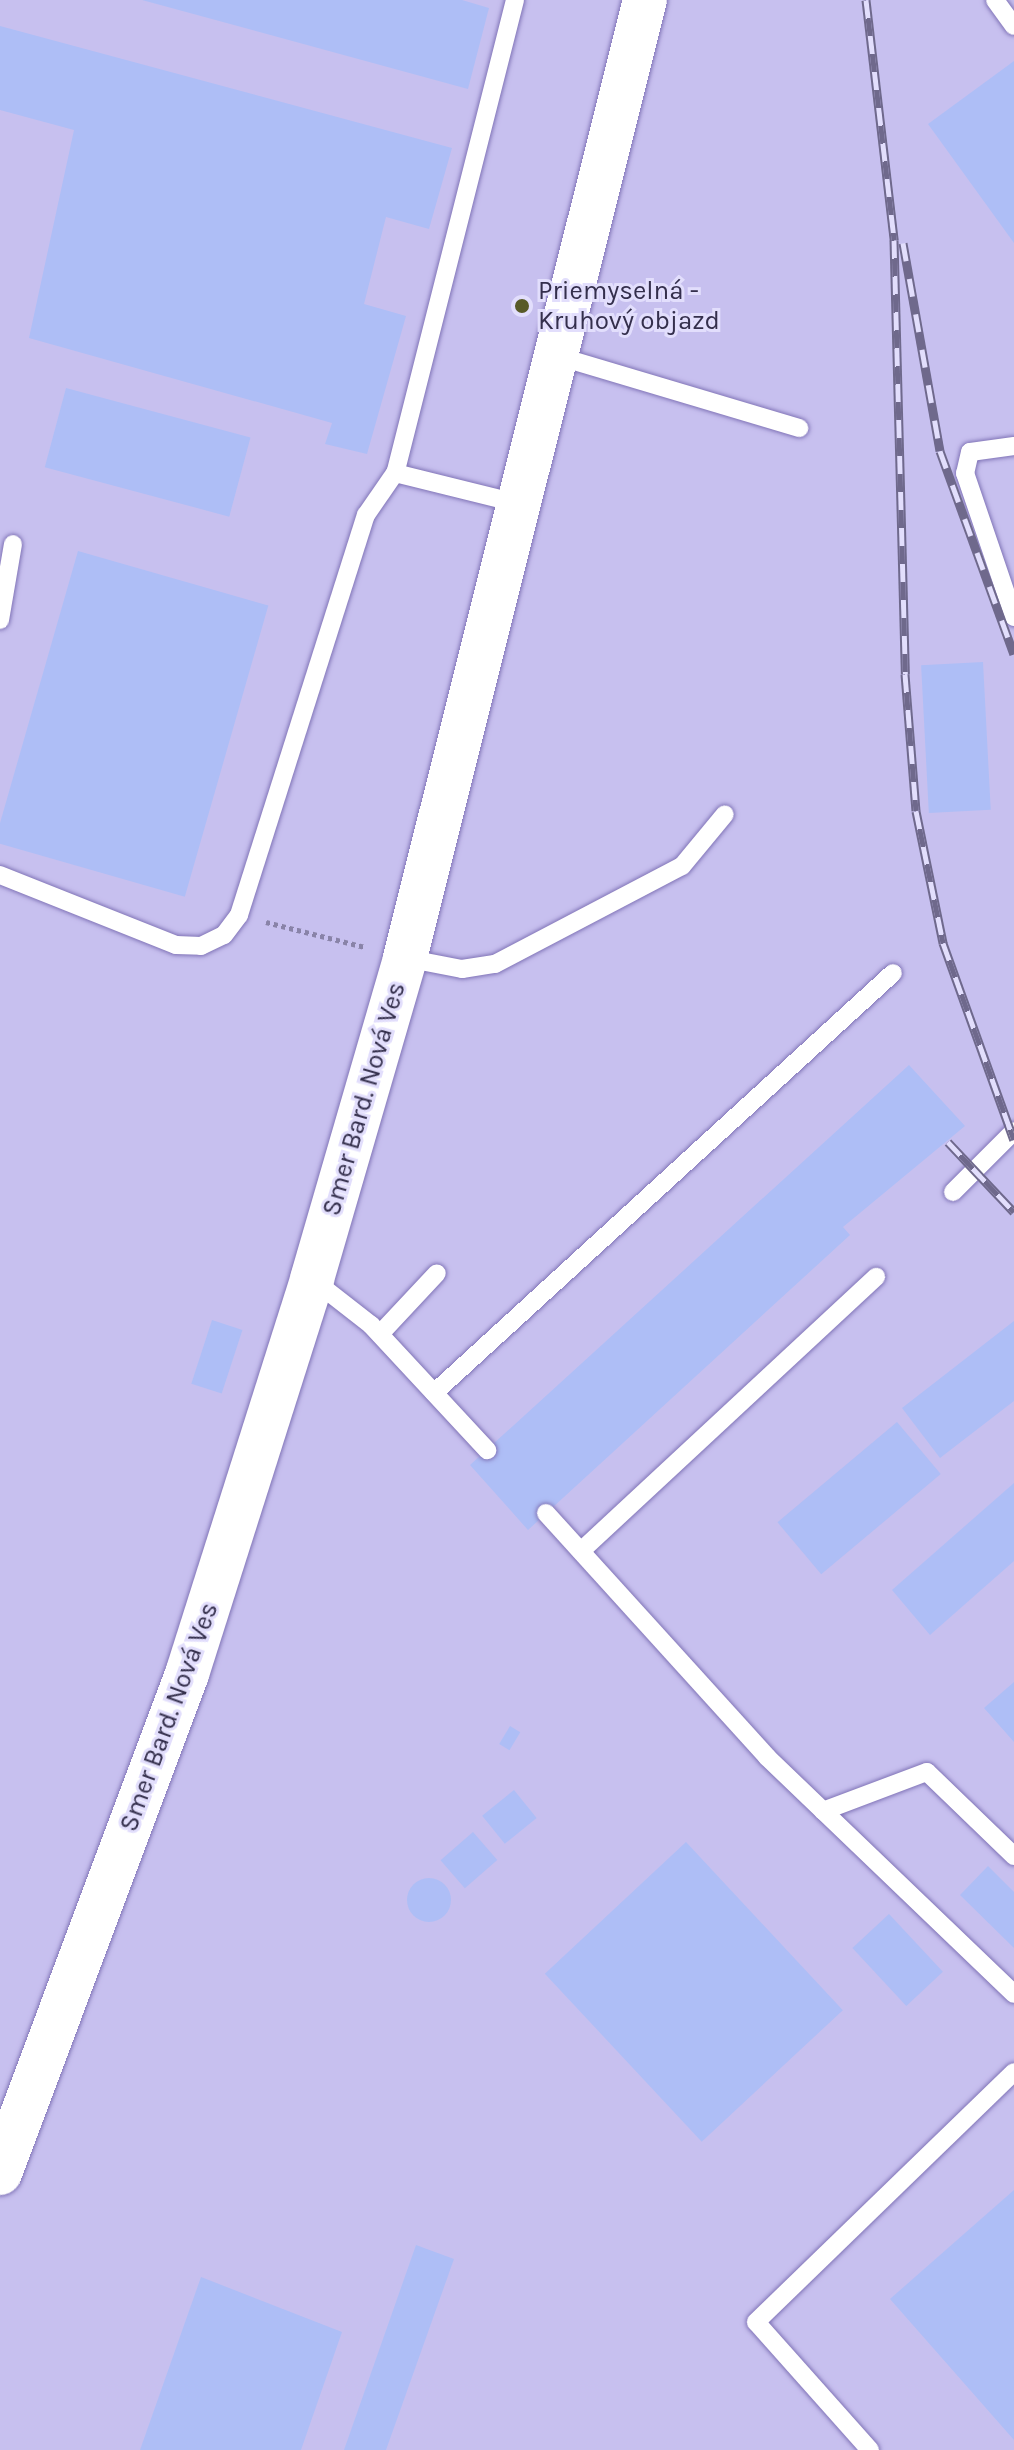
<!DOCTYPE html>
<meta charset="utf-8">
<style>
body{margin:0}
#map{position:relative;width:1014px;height:2450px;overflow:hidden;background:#d5cffb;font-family:Karla,sans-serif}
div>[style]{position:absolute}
.built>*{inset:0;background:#c7c0ef;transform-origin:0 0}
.building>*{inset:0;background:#aebef6;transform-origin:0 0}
.round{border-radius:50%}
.path>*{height:5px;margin-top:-2.5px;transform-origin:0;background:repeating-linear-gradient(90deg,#8983a8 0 4px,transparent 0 8px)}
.roads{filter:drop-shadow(0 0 2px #8174b7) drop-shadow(0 0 2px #8174b7)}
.service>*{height:18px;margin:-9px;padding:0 9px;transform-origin:9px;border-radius:9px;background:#fff}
.tertiary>*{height:44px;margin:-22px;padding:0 22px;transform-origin:22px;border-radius:22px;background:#fff}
.rail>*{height:9px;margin-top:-4.5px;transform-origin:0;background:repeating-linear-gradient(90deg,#e2defc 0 18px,#6f698c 0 36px);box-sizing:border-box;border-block:2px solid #6f698c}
.dots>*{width:22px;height:22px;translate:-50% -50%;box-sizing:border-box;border:4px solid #e2defc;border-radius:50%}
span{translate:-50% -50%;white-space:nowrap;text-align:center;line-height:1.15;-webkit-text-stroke:6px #e2defc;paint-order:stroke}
.poi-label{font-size:26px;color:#342f4c}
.left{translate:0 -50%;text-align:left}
.street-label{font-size:26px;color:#342f4c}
</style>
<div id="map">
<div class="built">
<div style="left:0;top:0;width:1014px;height:2450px"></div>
</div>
<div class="building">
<div style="clip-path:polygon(142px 0,462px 0,489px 8px,468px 89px)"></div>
<div style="clip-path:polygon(0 26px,452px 148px,429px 229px,386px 217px,364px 304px,406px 316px,367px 454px,325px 444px,332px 423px,29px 338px,74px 130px,0 110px)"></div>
<div style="clip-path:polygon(1014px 61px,1014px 243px,928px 124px)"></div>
<div style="left:66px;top:388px;width:191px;height:82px;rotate:15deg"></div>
<div style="left:78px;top:551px;width:198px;height:303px;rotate:16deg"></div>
<div style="left:983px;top:662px;width:148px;height:62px;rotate:87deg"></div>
<div style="clip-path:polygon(909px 1065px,965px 1126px,843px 1227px,850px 1235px,528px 1530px,470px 1465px)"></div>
<div style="left:212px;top:1320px;width:32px;height:67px;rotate:18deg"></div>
<div style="clip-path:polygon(1014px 1321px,1014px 1401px,940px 1458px,902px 1408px)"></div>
<div style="left:897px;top:1422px;width:68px;height:156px;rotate:50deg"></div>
<div style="clip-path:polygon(1014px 1483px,1014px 1561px,930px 1635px,892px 1590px)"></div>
<div style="clip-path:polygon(1014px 1682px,1014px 1742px,984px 1708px)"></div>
<div style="left:510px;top:1726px;width:12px;height:21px;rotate:31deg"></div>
<div style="left:514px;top:1790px;width:36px;height:41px;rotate:51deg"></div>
<div style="left:473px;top:1832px;width:37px;height:43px;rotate:49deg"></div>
<div style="left:686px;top:1842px;width:230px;height:193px;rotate:47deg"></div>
<div style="clip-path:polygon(988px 1866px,1014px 1892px,1014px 1948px,960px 1895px)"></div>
<div class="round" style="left:407px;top:1878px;width:44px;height:44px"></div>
<div style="left:889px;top:1914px;width:79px;height:50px;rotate:47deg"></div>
<div style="clip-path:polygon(1014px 2190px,1014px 2440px,890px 2299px)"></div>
<div style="clip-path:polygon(416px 2245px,454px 2259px,422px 2349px,386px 2450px,344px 2450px)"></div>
<div style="clip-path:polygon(201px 2277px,342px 2332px,301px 2450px,140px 2450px)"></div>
</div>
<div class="path">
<div style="left:266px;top:922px;width:102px;rotate:14.2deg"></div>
</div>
<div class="roads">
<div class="service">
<div style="left:515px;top:0;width:488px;rotate:104.2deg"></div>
<div style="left:395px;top:473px;width:125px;rotate:13.9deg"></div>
<div style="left:995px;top:0;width:32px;rotate:54deg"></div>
<div style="left:554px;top:355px;width:256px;rotate:16.6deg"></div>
<div style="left:1014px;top:446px;width:44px;rotate:172.2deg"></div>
<div style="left:970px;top:452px;width:22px;rotate:103deg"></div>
<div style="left:965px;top:473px;width:152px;rotate:71.2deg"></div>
<div style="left:0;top:620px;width:77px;rotate:-80.3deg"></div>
<div style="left:0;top:875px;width:189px;rotate:21.7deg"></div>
<div style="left:176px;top:945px;width:25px;rotate:2deg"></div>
<div style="left:201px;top:946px;width:25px;rotate:-26deg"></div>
<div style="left:224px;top:935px;width:25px;rotate:-53deg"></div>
<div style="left:239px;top:915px;width:420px;rotate:-72.4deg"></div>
<div style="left:366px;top:515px;width:51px;rotate:-55.4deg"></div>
<div style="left:405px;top:958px;width:58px;rotate:10.9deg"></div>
<div style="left:462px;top:969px;width:33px;rotate:-9deg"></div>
<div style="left:495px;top:964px;width:211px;rotate:-27.7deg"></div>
<div style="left:682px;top:866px;width:67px;rotate:-50.4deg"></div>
<div style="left:953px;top:1192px;width:86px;rotate:-45deg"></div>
<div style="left:312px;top:1279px;width:75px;rotate:37.9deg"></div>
<div style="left:371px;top:1325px;width:171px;rotate:47.1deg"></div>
<div style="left:380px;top:1334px;width:83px;rotate:-46.9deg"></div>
<div style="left:434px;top:1393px;width:622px;rotate:-42.46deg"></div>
<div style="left:546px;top:1513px;width:329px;rotate:47.8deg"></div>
<div style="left:767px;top:1757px;width:342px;rotate:43.8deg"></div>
<div style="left:581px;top:1551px;width:403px;rotate:-42.9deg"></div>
<div style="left:823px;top:1811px;width:111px;rotate:-20.6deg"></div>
<div style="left:927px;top:1772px;width:121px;rotate:44deg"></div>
<div style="left:870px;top:2450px;width:171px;rotate:-131.7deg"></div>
<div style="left:756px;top:2322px;width:359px;rotate:-44.1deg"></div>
</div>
<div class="tertiary">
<div style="left:0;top:2173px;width:533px;rotate:-69.46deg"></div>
<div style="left:187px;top:1674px;width:414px;rotate:-72.4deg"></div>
<div style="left:312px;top:1279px;width:334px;rotate:-73.8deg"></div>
<div style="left:405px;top:958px;width:988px;rotate:-75.94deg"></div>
</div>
</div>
<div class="rail">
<div style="left:866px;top:0;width:242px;rotate:83.3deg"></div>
<div style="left:894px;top:240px;width:434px;rotate:88.5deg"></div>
<div style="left:905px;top:674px;width:137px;rotate:85.4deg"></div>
<div style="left:916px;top:811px;width:135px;rotate:78.4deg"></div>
<div style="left:943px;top:943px;width:209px;rotate:70.2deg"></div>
<div style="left:903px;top:243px;width:211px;rotate:79.9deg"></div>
<div style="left:940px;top:451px;width:216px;rotate:70deg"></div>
<div style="left:948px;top:1142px;width:96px;rotate:46.7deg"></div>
</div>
<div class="dots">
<div style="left:522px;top:306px;background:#585a28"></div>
</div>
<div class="poi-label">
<span class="left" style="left:538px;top:306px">Priemyselná -<br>Kruhový objazd</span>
</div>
<div class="street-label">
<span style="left:364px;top:1099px;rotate:-74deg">Smer Bard. Nová Ves</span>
<span style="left:169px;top:1717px;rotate:-70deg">Smer Bard. Nová Ves</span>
</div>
</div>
